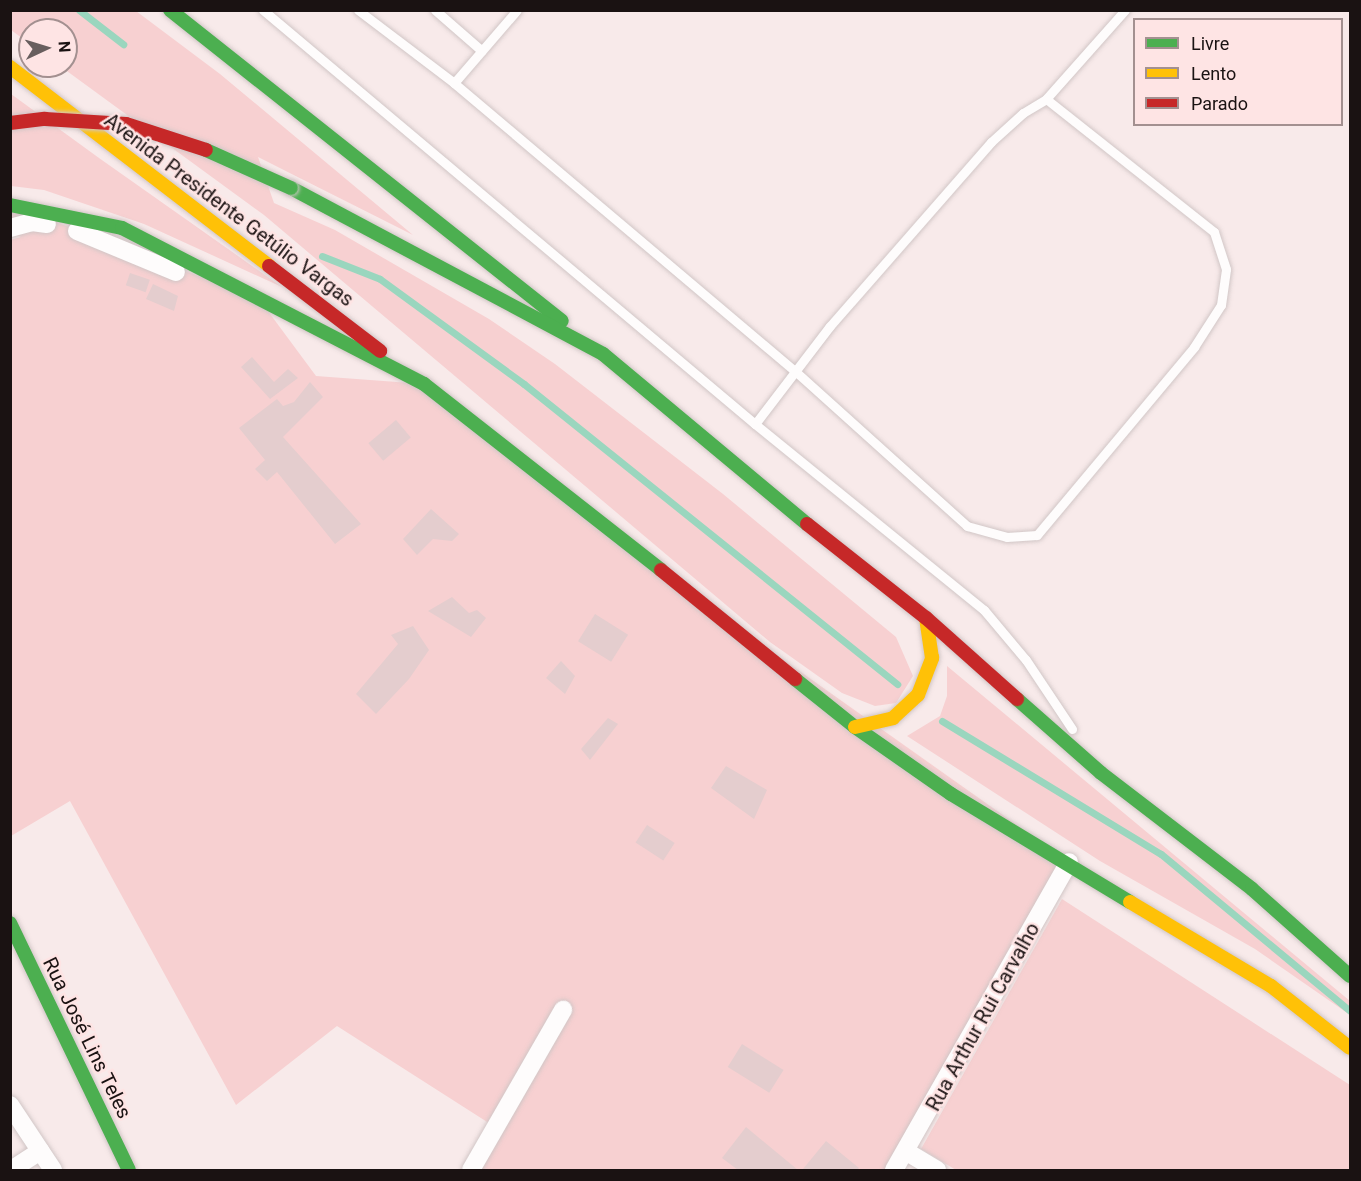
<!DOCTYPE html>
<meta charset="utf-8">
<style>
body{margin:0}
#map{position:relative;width:1361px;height:1181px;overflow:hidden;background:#f8eaea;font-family:Roboto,sans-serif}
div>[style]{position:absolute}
.green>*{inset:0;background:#f7d0d1}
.stream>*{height:7px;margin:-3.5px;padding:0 3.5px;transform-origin:3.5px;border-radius:3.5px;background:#9ad6be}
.building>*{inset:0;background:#e4cdce;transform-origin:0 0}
.roads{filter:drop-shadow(0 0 2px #d1c6c6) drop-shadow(0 0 2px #d1c6c6)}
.lane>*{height:9px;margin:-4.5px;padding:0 4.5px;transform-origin:4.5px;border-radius:4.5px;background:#fefcfc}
.street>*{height:18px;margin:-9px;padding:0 9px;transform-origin:9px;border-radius:9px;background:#fefcfc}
.fast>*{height:14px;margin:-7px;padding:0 7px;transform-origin:7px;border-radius:7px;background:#4caf50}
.slow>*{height:14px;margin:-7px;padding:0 7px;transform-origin:7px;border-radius:7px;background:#ffc107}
.jam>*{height:14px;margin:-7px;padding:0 7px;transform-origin:7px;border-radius:7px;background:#c62828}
.bridges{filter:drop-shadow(0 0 2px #d1c6c6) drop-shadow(0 0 2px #d1c6c6)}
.fast-bridge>*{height:14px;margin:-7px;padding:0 7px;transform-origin:7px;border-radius:7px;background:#4caf50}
.jam-bridge>*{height:14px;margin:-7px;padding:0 7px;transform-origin:7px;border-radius:7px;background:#c62828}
span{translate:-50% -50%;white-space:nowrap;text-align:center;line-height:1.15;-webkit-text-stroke:5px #fee4e4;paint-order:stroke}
.street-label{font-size:20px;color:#1a1212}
.frame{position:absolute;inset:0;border:12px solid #1a1212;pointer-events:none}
.legend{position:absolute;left:1133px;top:18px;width:210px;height:108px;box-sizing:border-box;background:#fee4e4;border:2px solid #a39090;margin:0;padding:8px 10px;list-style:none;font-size:18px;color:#1a1212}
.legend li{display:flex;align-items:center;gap:12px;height:30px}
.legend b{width:30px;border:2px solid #a39090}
.north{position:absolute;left:18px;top:18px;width:60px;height:60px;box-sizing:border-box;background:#fee4e4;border:2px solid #a39090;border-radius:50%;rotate:86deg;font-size:16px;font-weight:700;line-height:24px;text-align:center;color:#1a1212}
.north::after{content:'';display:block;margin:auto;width:21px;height:27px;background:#685e5e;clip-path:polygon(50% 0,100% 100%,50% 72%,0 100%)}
</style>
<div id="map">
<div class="green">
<div style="clip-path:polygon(11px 11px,136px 11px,220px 74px,413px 235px,258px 157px,274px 203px,335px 230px,489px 319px,555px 364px,723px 494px,896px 637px,913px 676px,896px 703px,875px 706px,842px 693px,770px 642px,264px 215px,60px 66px,66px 66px,66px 30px,30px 30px,30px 44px,11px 30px)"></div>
<div style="clip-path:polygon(11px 94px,99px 158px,282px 287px,144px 224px,44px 190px,11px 186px)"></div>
<div style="clip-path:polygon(11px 205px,259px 299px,316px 376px,424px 384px,657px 570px,1069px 862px,894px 1170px,473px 1170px,495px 1127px,337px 1026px,236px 1105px,70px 801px,11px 836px,10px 240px,21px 237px,11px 232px)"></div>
<div style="clip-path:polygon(947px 666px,1350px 1001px,1350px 1015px,1255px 949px,1100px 861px,907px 736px,940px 716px,947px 696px)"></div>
<div style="clip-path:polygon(1062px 899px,1350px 1085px,1350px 1170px,956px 1170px,921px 1149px)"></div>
</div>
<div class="stream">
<div style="left:79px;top:10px;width:56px;rotate:37.7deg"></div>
<div style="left:322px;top:256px;width:62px;rotate:21.6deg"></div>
<div style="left:380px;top:279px;width:178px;rotate:36.1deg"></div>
<div style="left:524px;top:384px;width:479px;rotate:38.8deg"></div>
<div style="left:942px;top:721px;width:256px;rotate:31.3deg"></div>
<div style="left:1161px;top:854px;width:246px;rotate:39.7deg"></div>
</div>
<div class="building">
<div style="left:130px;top:273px;width:21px;height:13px;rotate:19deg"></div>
<div style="clip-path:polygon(153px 284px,178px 296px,174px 311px,146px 299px)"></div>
<div style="clip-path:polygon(252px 357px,274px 382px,288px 369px,298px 378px,270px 399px,241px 367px)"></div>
<div style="clip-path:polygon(310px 382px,323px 397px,283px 437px,361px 524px,335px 544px,277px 472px,267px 481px,255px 469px,265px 460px,239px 428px,277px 399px,283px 406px,294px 402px)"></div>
<div style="left:396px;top:420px;width:23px;height:36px;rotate:50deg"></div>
<div style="clip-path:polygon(431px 509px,459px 534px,452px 541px,433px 539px,417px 555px,403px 539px)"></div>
<div style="clip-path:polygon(452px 597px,469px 613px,477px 610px,486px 618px,471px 637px,428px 611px)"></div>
<div style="left:595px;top:614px;width:39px;height:32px;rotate:32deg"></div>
<div style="clip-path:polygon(413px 626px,429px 650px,409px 679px,376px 714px,356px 694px,398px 644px,391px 635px)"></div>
<div style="clip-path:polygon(561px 661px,575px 676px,565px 694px,546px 678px)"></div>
<div style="clip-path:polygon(608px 718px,618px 724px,590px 760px,581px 749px)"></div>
<div style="clip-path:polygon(726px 766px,767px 790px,754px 819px,711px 788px)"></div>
<div style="left:647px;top:825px;width:33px;height:21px;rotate:33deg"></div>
<div style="left:742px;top:1044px;width:49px;height:27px;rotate:32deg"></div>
<div style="clip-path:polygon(746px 1127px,798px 1170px,738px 1170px,722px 1158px)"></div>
<div style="clip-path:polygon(826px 1141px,859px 1168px,857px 1170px,803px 1169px)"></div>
</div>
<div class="roads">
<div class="lane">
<div style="left:263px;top:10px;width:643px;rotate:40.08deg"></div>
<div style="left:755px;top:424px;width:295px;rotate:39.1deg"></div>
<div style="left:984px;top:610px;width:65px;rotate:50deg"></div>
<div style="left:1026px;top:660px;width:83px;rotate:56.3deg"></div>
<div style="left:358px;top:10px;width:121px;rotate:37.2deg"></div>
<div style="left:454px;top:83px;width:446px;rotate:40.2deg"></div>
<div style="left:795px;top:371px;width:232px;rotate:42deg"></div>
<div style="left:967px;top:526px;width:41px;rotate:15.4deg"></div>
<div style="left:1007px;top:537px;width:30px;rotate:-4deg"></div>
<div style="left:1037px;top:535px;width:245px;rotate:-50.1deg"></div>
<div style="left:1194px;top:347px;width:50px;rotate:-57.3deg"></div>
<div style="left:1221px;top:305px;width:36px;rotate:-82deg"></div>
<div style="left:1226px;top:269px;width:39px;rotate:-108deg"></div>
<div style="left:1214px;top:232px;width:214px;rotate:-141.6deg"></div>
<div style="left:435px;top:10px;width:62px;rotate:41.1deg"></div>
<div style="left:454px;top:83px;width:96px;rotate:-49.2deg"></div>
<div style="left:755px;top:424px;width:123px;rotate:-52.6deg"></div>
<div style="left:830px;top:326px;width:244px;rotate:-48.8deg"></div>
<div style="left:991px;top:142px;width:43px;rotate:-42.2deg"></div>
<div style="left:1023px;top:113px;width:27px;rotate:-31deg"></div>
<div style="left:1046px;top:99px;width:119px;rotate:-48.4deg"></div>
</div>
<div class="street">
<div style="left:10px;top:228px;width:23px;rotate:-15deg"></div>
<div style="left:32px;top:222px;width:15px;rotate:8deg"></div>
<div style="left:77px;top:231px;width:107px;rotate:22.5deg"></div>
<div style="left:10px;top:1105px;width:78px;rotate:56.5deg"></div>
<div style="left:907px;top:1152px;width:35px;rotate:31deg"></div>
<div style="left:11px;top:1170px;width:35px;rotate:-33deg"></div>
<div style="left:471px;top:1170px;width:185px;rotate:-60.1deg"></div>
<div style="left:894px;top:1170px;width:354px;rotate:-60.4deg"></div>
</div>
<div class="fast">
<div style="left:170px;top:10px;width:500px;rotate:38.43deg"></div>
<div style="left:291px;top:188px;width:353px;rotate:28deg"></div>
<div style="left:603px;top:354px;width:266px;rotate:39.8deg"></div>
<div style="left:10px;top:205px;width:114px;rotate:11.6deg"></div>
<div style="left:122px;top:228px;width:340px;rotate:27.3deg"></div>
<div style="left:424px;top:384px;width:301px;rotate:38.1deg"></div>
<div style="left:795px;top:679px;width:77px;rotate:38.7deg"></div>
<div style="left:855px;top:727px;width:117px;rotate:34.9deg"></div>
<div style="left:951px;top:794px;width:209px;rotate:31.1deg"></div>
<div style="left:1017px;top:699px;width:112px;rotate:41.4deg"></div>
<div style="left:1101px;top:773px;width:190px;rotate:37.5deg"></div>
<div style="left:1252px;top:889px;width:131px;rotate:41.6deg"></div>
<div style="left:10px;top:923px;width:274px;rotate:64.3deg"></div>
</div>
<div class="slow">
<div style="left:10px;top:67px;width:327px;rotate:37.5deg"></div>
<div style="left:855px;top:727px;width:39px;rotate:-13deg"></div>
<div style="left:893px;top:718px;width:34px;rotate:-43deg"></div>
<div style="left:918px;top:695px;width:40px;rotate:-69deg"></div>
<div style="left:932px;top:658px;width:40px;rotate:-98.5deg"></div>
<div style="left:1130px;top:902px;width:164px;rotate:30.8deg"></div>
<div style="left:1271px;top:986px;width:100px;rotate:38.1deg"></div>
</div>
<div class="jam">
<div style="left:269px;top:266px;width:140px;rotate:37.4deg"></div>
<div style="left:807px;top:524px;width:152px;rotate:38.3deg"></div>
<div style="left:926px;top:618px;width:122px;rotate:41.7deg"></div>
<div style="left:661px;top:570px;width:173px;rotate:39.1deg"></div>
</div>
</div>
<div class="bridges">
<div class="fast-bridge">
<div style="left:206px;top:150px;width:93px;rotate:24.1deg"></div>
</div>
<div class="jam-bridge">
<div style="left:10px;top:123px;width:35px;rotate:-7deg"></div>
<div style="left:45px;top:119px;width:81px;rotate:3.5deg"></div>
<div style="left:126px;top:124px;width:84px;rotate:18deg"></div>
</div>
</div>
<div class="street-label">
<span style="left:229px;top:210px;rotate:37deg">Avenida Presidente Getúlio Vargas</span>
<span style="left:983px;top:1017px;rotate:-61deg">Rua Arthur Rui Carvalho</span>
<span style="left:87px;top:1038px;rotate:64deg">Rua José Lins Teles</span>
</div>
<div class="frame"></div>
<ul class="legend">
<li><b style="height:8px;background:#4caf50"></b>Livre</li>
<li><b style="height:8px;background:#ffc107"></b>Lento</li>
<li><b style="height:8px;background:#c62828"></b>Parado</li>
</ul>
<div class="north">N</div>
</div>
